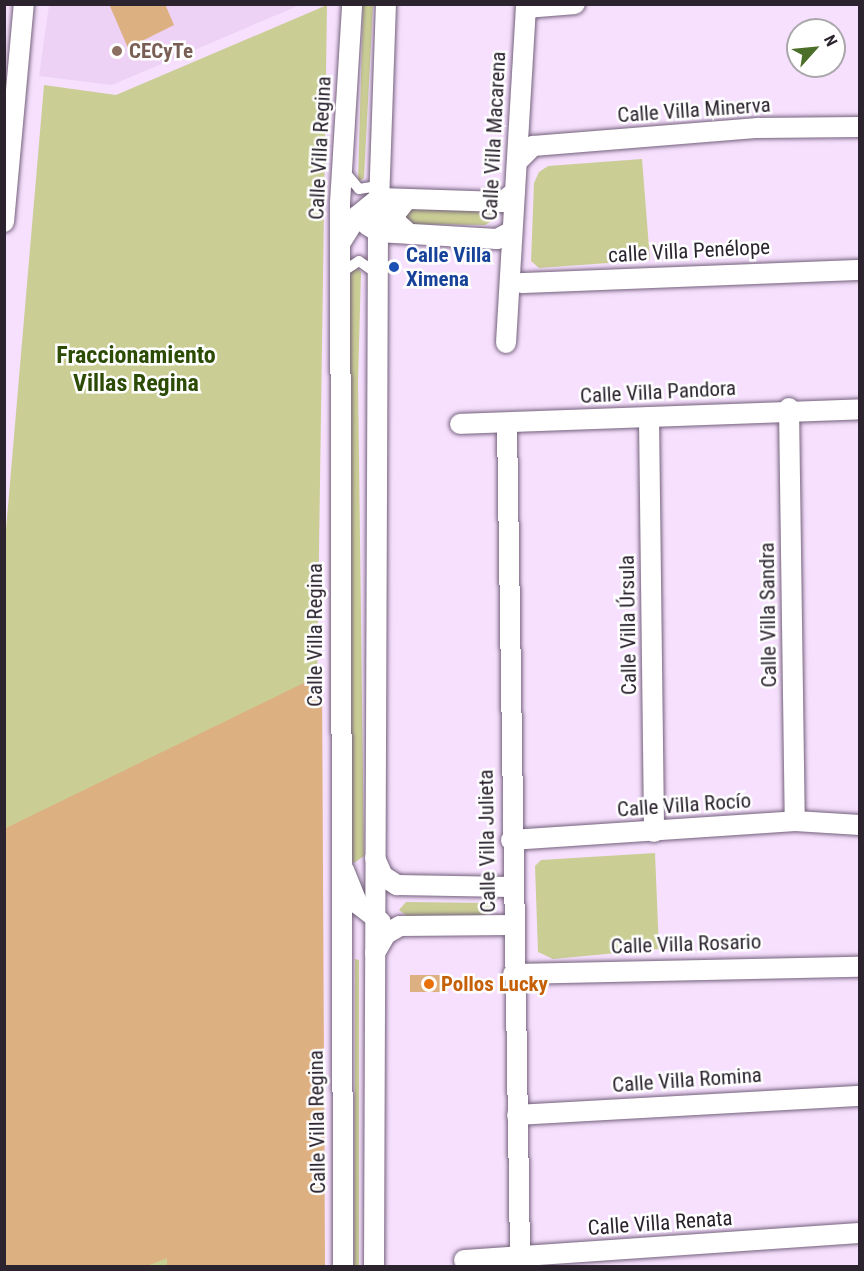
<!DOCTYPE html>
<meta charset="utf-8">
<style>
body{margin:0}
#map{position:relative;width:864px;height:1271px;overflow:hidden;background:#f6e0fe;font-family:"Roboto Condensed",sans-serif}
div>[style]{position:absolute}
.built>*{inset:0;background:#edd2f6}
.green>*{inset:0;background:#cace95}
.building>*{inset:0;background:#ddb081;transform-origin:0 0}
.roads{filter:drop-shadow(0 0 2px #74617b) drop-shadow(0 0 2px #74617b)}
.service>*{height:10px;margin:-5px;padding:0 5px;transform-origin:5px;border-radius:5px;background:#fff}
.minor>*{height:20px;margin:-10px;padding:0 10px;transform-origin:10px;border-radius:10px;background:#fff}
.dots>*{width:16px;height:16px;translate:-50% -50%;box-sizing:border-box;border:3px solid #fff;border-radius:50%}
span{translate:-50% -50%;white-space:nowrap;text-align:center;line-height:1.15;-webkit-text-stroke:5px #fff;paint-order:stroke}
.education-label{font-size:21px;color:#785e54;font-weight:700}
.left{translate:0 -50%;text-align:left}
.street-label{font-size:21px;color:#2b232e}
.transit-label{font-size:21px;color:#164399;font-weight:700}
.food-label{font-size:21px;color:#c56008;font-weight:700}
.quarter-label{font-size:24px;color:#2c4b05;font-weight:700}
.frame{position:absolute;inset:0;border:6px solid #2b232e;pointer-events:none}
.north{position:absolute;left:786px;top:18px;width:60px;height:60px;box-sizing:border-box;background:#fff;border:2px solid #aaa7ab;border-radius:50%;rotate:63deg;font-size:16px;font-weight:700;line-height:24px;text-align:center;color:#2b232e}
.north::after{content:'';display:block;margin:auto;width:21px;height:27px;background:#4b6f28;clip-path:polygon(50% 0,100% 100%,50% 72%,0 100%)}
</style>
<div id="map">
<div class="built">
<div style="clip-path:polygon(49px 5px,300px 5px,112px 85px,39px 76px)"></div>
</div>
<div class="green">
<div style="clip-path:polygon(327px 5px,317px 688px,322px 1266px,5px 1266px,4px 553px,44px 85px,116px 95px)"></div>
<div style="clip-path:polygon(363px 5px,373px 5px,364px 178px,358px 182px)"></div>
<div style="clip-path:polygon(642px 159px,650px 260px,539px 268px,531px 261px,534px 183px,539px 172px,548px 166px)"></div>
<div style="clip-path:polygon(404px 209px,490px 211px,492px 221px,485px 225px,402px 224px)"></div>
<div style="clip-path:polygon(357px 268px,361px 272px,358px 381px,364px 856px,354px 863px,348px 856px,349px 352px,350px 271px)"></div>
<div style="clip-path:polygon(655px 853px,659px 949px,553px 959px,538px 952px,535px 866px,541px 860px)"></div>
<div style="clip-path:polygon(406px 902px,488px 903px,493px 910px,485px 915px,407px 916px,399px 910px)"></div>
<div style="clip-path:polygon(355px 959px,359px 960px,359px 1266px,354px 1266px)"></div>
</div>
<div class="building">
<div style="clip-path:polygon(109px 4px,165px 4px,174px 25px,128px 48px)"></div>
<div style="clip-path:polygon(322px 674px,325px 1266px,167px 1266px,167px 1258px,147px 1266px,4px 1266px,4px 829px)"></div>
<div style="left:410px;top:975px;width:38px;height:17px"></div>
</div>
<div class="roads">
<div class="service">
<div style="left:344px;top:171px;width:23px;rotate:50deg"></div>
<div style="left:359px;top:189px;width:13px;rotate:-9deg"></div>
<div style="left:372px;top:187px;width:9px;rotate:-49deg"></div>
<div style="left:342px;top:272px;width:20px;rotate:-33deg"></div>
<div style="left:359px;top:261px;width:21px;rotate:35deg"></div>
</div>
<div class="minor">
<div style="left:526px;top:8px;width:49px;rotate:-4.7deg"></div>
<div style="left:517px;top:162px;width:23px;rotate:-45deg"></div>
<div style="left:533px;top:146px;width:226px;rotate:-4.6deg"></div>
<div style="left:758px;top:128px;width:102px;rotate:-0.6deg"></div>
<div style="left:407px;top:199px;width:24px;rotate:128deg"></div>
<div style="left:392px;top:218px;width:23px;rotate:43deg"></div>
<div style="left:4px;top:222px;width:219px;rotate:-84.8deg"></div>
<div style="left:367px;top:225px;width:13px;rotate:32deg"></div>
<div style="left:378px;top:232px;width:119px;rotate:3.4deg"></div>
<div style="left:497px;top:239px;width:17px;rotate:-28deg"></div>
<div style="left:341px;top:242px;width:31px;rotate:-58deg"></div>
<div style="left:357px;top:216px;width:28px;rotate:-39deg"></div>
<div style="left:379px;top:198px;width:123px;rotate:1.9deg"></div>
<div style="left:502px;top:202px;width:16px;rotate:-38deg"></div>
<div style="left:521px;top:283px;width:339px;rotate:-2.2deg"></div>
<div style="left:506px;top:343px;width:340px;rotate:-86.6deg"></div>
<div style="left:789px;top:408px;width:413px;rotate:89.2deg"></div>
<div style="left:649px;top:417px;width:415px;rotate:89.3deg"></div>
<div style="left:460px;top:424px;width:400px;rotate:-2.1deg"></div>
<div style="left:507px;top:425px;width:832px;rotate:89.1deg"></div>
<div style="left:511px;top:840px;width:285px;rotate:-3.8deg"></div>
<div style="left:795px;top:821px;width:65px;rotate:3.5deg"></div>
<div style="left:375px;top:858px;width:20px;rotate:66deg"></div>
<div style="left:383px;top:876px;width:17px;rotate:33deg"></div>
<div style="left:397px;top:885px;width:114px;rotate:1deg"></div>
<div style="left:344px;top:870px;width:37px;rotate:68deg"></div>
<div style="left:358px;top:904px;width:29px;rotate:38deg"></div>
<div style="left:375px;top:953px;width:22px;rotate:-60deg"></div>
<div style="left:386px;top:934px;width:16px;rotate:-30deg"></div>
<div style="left:400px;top:926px;width:112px;rotate:-0.5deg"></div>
<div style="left:513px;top:974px;width:347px;rotate:-1.2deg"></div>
<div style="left:517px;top:1115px;width:344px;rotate:-3.2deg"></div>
<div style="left:464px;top:1260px;width:397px;rotate:-3.9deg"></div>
<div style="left:343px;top:1266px;width:1063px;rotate:-90.16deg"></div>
<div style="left:340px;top:203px;width:199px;rotate:-86.5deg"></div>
<div style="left:374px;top:1266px;width:1034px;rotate:-89.78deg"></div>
<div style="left:378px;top:232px;width:228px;rotate:-88deg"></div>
</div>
</div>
<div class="dots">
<div style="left:117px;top:51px;background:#8d6e63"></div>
<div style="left:394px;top:267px;background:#1a4fb4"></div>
<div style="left:429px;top:984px;background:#e8710a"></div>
</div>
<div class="education-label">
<span class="left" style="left:129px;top:51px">CECyTe</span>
</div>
<div class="street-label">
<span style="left:694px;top:110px;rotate:-4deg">Calle Villa Minerva</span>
<span style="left:494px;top:136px;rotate:-87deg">Calle Villa Macarena</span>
<span style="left:320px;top:148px;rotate:-87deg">Calle Villa Regina</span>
<span style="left:689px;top:251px;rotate:-3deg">calle Villa Penélope</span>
<span style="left:658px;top:392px;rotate:-3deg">Calle Villa Pandora</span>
<span style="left:768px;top:615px;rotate:-91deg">Calle Villa Sandra</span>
<span style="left:628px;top:625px;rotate:-91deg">Calle Villa Úrsula</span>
<span style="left:315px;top:635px;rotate:-90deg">Calle Villa Regina</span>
<span style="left:684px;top:805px;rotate:-4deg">Calle Villa Rocío</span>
<span style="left:487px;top:841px;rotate:-91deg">Calle Villa Julieta</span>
<span style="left:686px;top:944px;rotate:-2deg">Calle Villa Rosario</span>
<span style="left:687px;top:1080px;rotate:-4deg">Calle Villa Romina</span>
<span style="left:317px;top:1122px;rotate:-91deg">Calle Villa Regina</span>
<span style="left:660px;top:1223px;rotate:-4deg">Calle Villa Renata</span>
</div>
<div class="transit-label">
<span class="left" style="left:406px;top:267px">Calle Villa<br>Ximena</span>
</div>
<div class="food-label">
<span class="left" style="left:441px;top:984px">Pollos Lucky</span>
</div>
<div class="quarter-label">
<span style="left:136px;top:370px">Fraccionamiento<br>Villas Regina</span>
</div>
<div class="frame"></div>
<div class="north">N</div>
</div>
